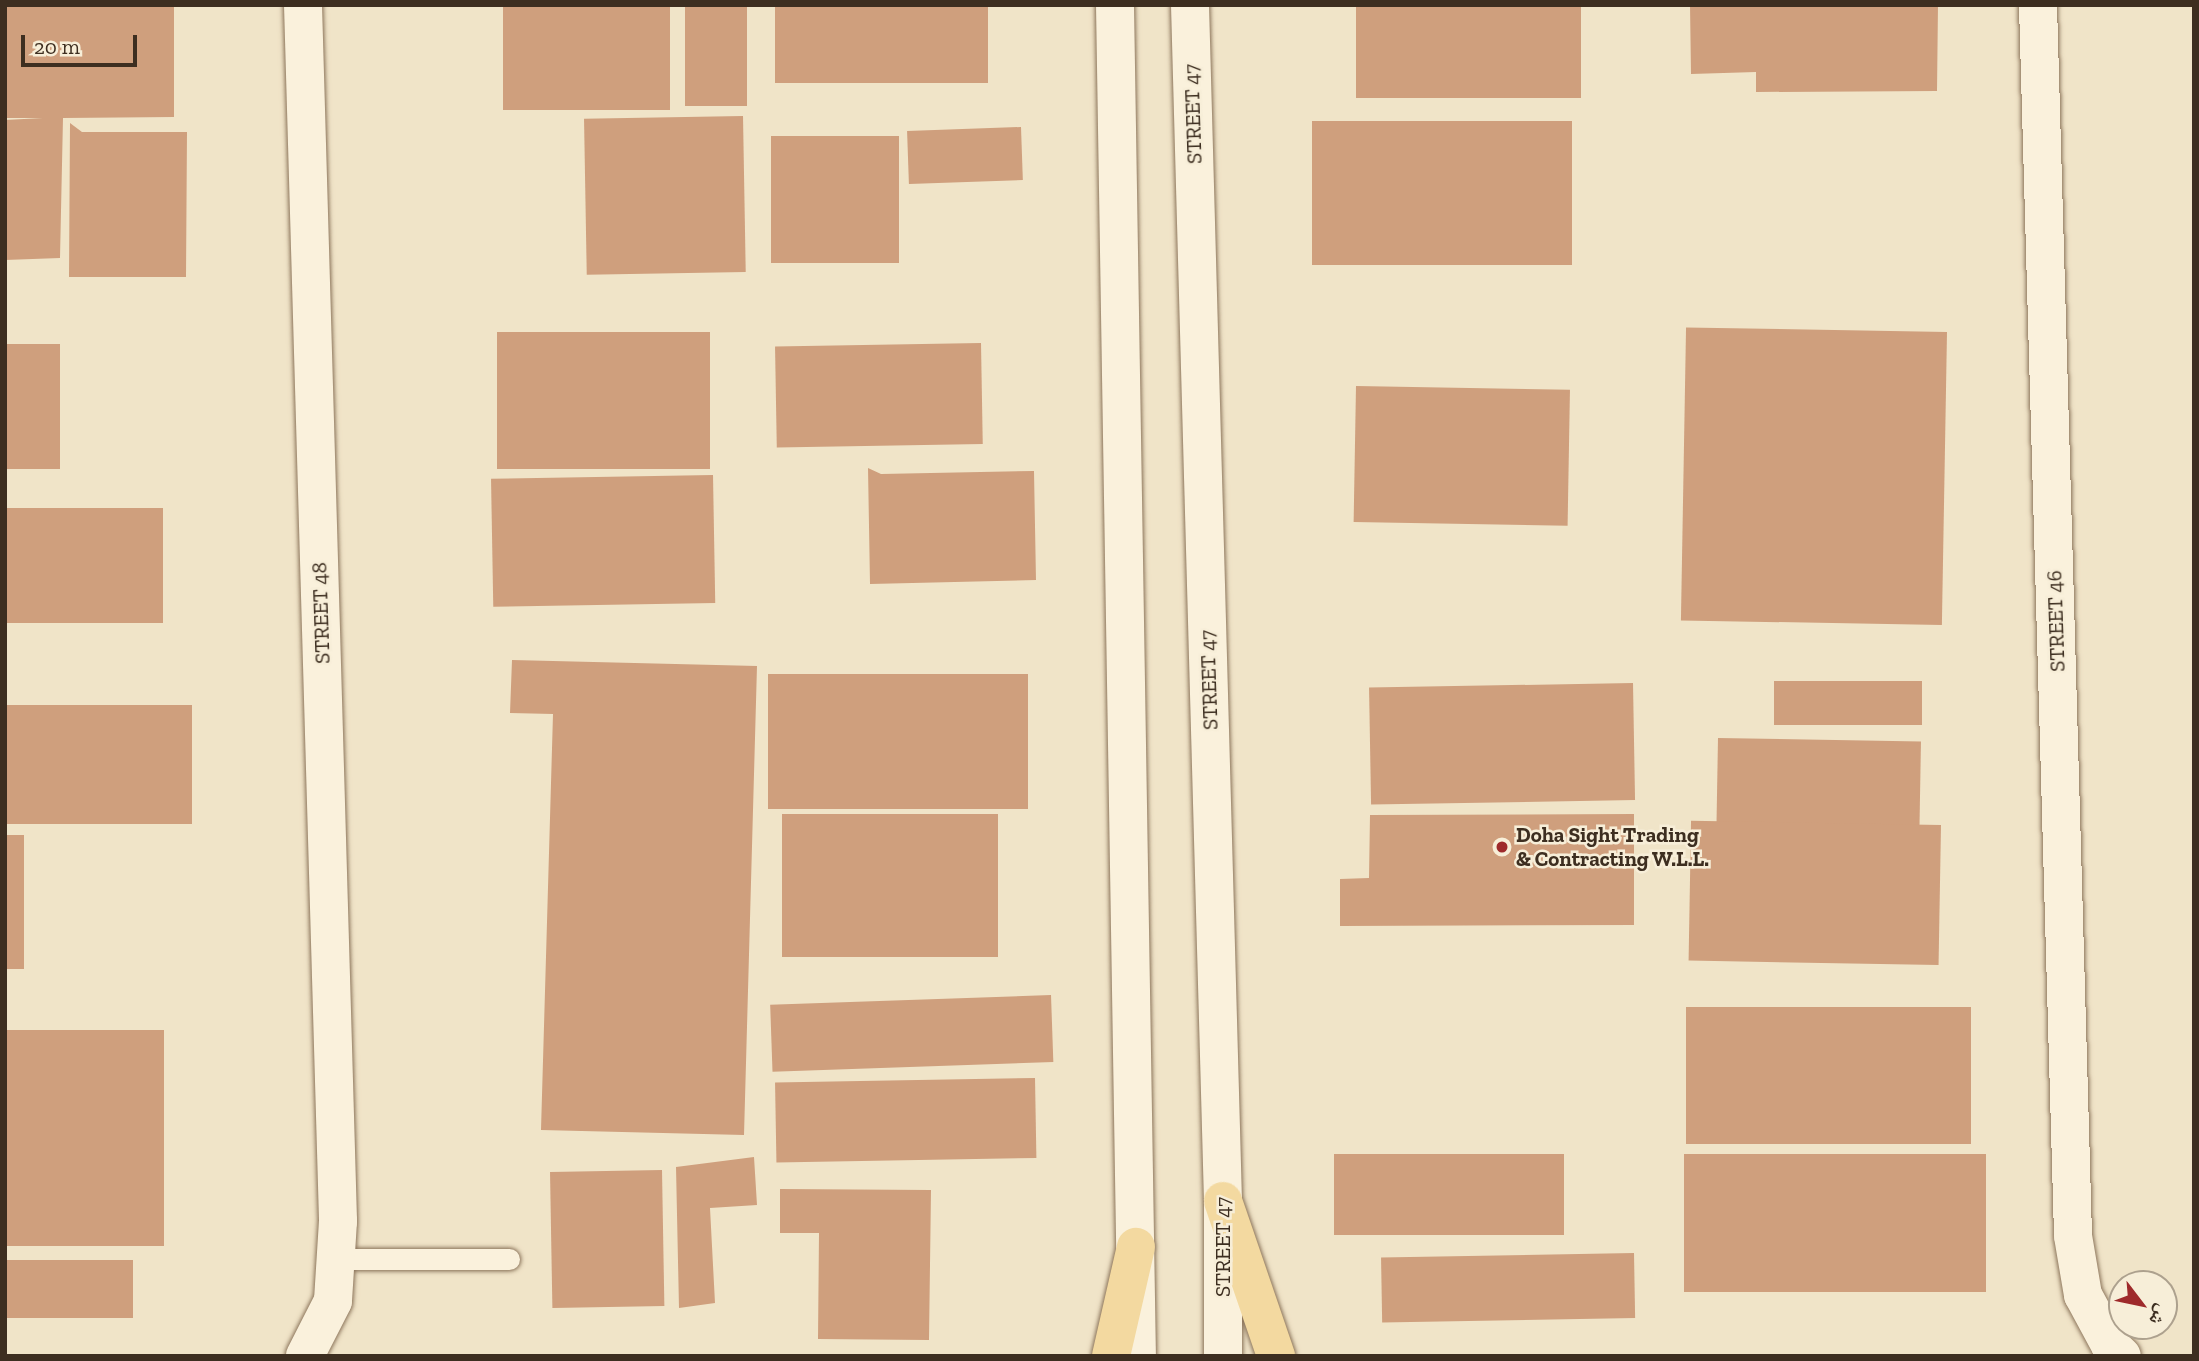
<!DOCTYPE html>
<meta charset="utf-8">
<style>
body{margin:0}
#map{position:relative;width:2199px;height:1361px;overflow:hidden;background:#f0e4c8;font-family:"Zilla Slab","Noto Naskh Arabic",serif}
div>[style]{position:absolute}
.building>*{inset:0;background:#cf9f7d;transform-origin:0 0}
.roads{filter:drop-shadow(0 0 2px #8d765c) drop-shadow(0 0 2px #8d765c)}
.lane>*{height:21px;margin:-10.5px;padding:0 10.5px;transform-origin:10.5px;border-radius:10.5px;background:#faf1dc}
.street>*{height:38px;margin:-19px;padding:0 19px;transform-origin:19px;border-radius:19px;background:#faf1dc}
.primary>*{height:38px;margin:-19px;padding:0 19px;transform-origin:19px;border-radius:19px;background:#f3d9a0}
.dots>*{width:19px;height:19px;translate:-50% -50%;box-sizing:border-box;border:4px solid #f7eed8;border-radius:50%}
span{translate:-50% -50%;white-space:nowrap;text-align:center;line-height:1.15;-webkit-text-stroke:5px #f7eed8;paint-order:stroke}
.street-label{font-size:21px;color:#3d2e20}
.poi-label{font-size:21px;color:#3d2e20;font-weight:700}
.left{translate:0 -50%;text-align:left}
.frame{position:absolute;inset:0;border:7px solid #3d2e20;pointer-events:none}
.north{position:absolute;left:2108px;top:1270px;width:70px;height:70px;box-sizing:border-box;background:#f7eed8;border:2px solid #ada18e;border-radius:50%;rotate:122deg;font-size:19px;font-weight:700;line-height:28px;text-align:center;color:#3d2e20}
.north::after{content:'';display:block;margin:auto;width:24px;height:32px;background:#9e2a2b;clip-path:polygon(50% 0,100% 100%,50% 72%,0 100%)}
.scale{position:absolute;left:21px;top:35px;width:116px;height:32px;box-sizing:border-box;border:4px solid #3d2e20;border-top:0;padding-left:9px;font-size:21px;line-height:24px;white-space:nowrap;color:#3d2e20;-webkit-text-stroke:5px #f7eed8;paint-order:stroke}
</style>
<div id="map">
<div class="building">
<div style="clip-path:polygon(5px 5px,174px 5px,174px 117px,63px 118px,60px 258px,5px 260px,5px 120px,43px 118px,5px 118px)"></div>
<div style="left:503px;top:5px;width:167px;height:105px"></div>
<div style="left:685px;top:5px;width:62px;height:101px"></div>
<div style="left:775px;top:5px;width:213px;height:78px"></div>
<div style="left:1356px;top:5px;width:225px;height:93px"></div>
<div style="clip-path:polygon(1690px 5px,1938px 5px,1937px 91px,1756px 92px,1756px 72px,1691px 74px)"></div>
<div style="left:743px;top:116px;width:156px;height:159px;rotate:89deg"></div>
<div style="left:1312px;top:121px;width:260px;height:144px"></div>
<div style="clip-path:polygon(70px 123px,82px 132px,187px 132px,186px 277px,69px 277px)"></div>
<div style="left:1021px;top:127px;width:53px;height:114px;rotate:88deg"></div>
<div style="left:771px;top:136px;width:128px;height:127px"></div>
<div style="left:710px;top:332px;width:137px;height:213px;rotate:90deg"></div>
<div style="left:1947px;top:332px;width:293px;height:261px;rotate:91deg"></div>
<div style="left:981px;top:343px;width:101px;height:206px;rotate:89deg"></div>
<div style="left:5px;top:344px;width:55px;height:125px"></div>
<div style="left:1356px;top:386px;width:214px;height:136px;rotate:1deg"></div>
<div style="clip-path:polygon(868px 468px,881px 474px,1034px 471px,1036px 580px,870px 584px)"></div>
<div style="left:713px;top:475px;width:128px;height:222px;rotate:89deg"></div>
<div style="left:163px;top:508px;width:115px;height:158px;rotate:90deg"></div>
<div style="clip-path:polygon(512px 660px,757px 666px,744px 1135px,541px 1130px,553px 714px,510px 713px)"></div>
<div style="left:1028px;top:674px;width:135px;height:260px;rotate:90deg"></div>
<div style="left:1922px;top:681px;width:44px;height:148px;rotate:90deg"></div>
<div style="left:1633px;top:683px;width:117px;height:264px;rotate:89deg"></div>
<div style="left:5px;top:705px;width:187px;height:119px"></div>
<div style="left:1718px;top:738px;width:203px;height:87px;rotate:1deg"></div>
<div style="left:998px;top:814px;width:143px;height:216px;rotate:90deg"></div>
<div style="clip-path:polygon(1634px 814px,1634px 925px,1340px 926px,1340px 879px,1369px 878px,1370px 815px)"></div>
<div style="left:1941px;top:825px;width:140px;height:250px;rotate:91deg"></div>
<div style="left:24px;top:835px;width:134px;height:19px;rotate:90deg"></div>
<div style="left:1051px;top:995px;width:67px;height:281px;rotate:88deg"></div>
<div style="left:1971px;top:1007px;width:137px;height:285px;rotate:90deg"></div>
<div style="left:164px;top:1030px;width:216px;height:159px;rotate:90deg"></div>
<div style="left:1035px;top:1078px;width:80px;height:260px;rotate:89deg"></div>
<div style="left:1564px;top:1154px;width:81px;height:230px;rotate:90deg"></div>
<div style="left:1684px;top:1154px;width:302px;height:138px"></div>
<div style="clip-path:polygon(754px 1157px,757px 1205px,710px 1208px,715px 1303px,679px 1308px,676px 1167px)"></div>
<div style="left:662px;top:1170px;width:136px;height:112px;rotate:89deg"></div>
<div style="clip-path:polygon(780px 1189px,931px 1190px,929px 1340px,818px 1339px,819px 1233px,780px 1233px)"></div>
<div style="left:1634px;top:1253px;width:65px;height:253px;rotate:89deg"></div>
<div style="left:133px;top:1260px;width:58px;height:128px;rotate:90deg"></div>
</div>
<div class="roads">
<div class="lane">
<div style="left:337px;top:1259px;width:172px"></div>
</div>
<div class="street">
<div style="left:303px;top:5px;width:1217px;rotate:88.35deg"></div>
<div style="left:338px;top:1221px;width:80px;rotate:93.6deg"></div>
<div style="left:333px;top:1301px;width:62px;rotate:117deg"></div>
<div style="left:1115px;top:5px;width:1351px;rotate:89.07deg"></div>
<div style="left:1190px;top:5px;width:1196px;rotate:88.42deg"></div>
<div style="left:1223px;top:1201px;width:155px;rotate:90deg"></div>
<div style="left:2038px;top:5px;width:1231px;rotate:88.37deg"></div>
<div style="left:2073px;top:1236px;width:60px;rotate:80.4deg"></div>
<div style="left:2083px;top:1295px;width:57px;rotate:61.6deg"></div>
<div style="left:2110px;top:1345px;width:16px;rotate:43deg"></div>
</div>
<div class="primary">
<div style="left:1223px;top:1201px;width:164px;rotate:71.1deg"></div>
<div style="left:1111px;top:1356px;width:112px;rotate:-77.1deg"></div>
</div>
</div>
<div class="dots">
<div style="left:1502px;top:847px;background:#9e2a2b"></div>
</div>
<div class="street-label">
<span style="left:1193px;top:114px;rotate:-92deg">STREET 47</span>
<span style="left:321px;top:613px;rotate:-92deg">STREET 48</span>
<span style="left:2056px;top:621px;rotate:-92deg">STREET 46</span>
<span style="left:1209px;top:680px;rotate:-92deg">STREET 47</span>
<span style="left:1223px;top:1247px;rotate:-90deg">STREET 47</span>
</div>
<div class="poi-label">
<span class="left" style="left:1516px;top:847px">Doha Sight Trading<br>&amp; Contracting W.L.L.</span>
</div>
<div class="frame"></div>
<div class="north">ش</div>
<div class="scale">20 m</div>
</div>
